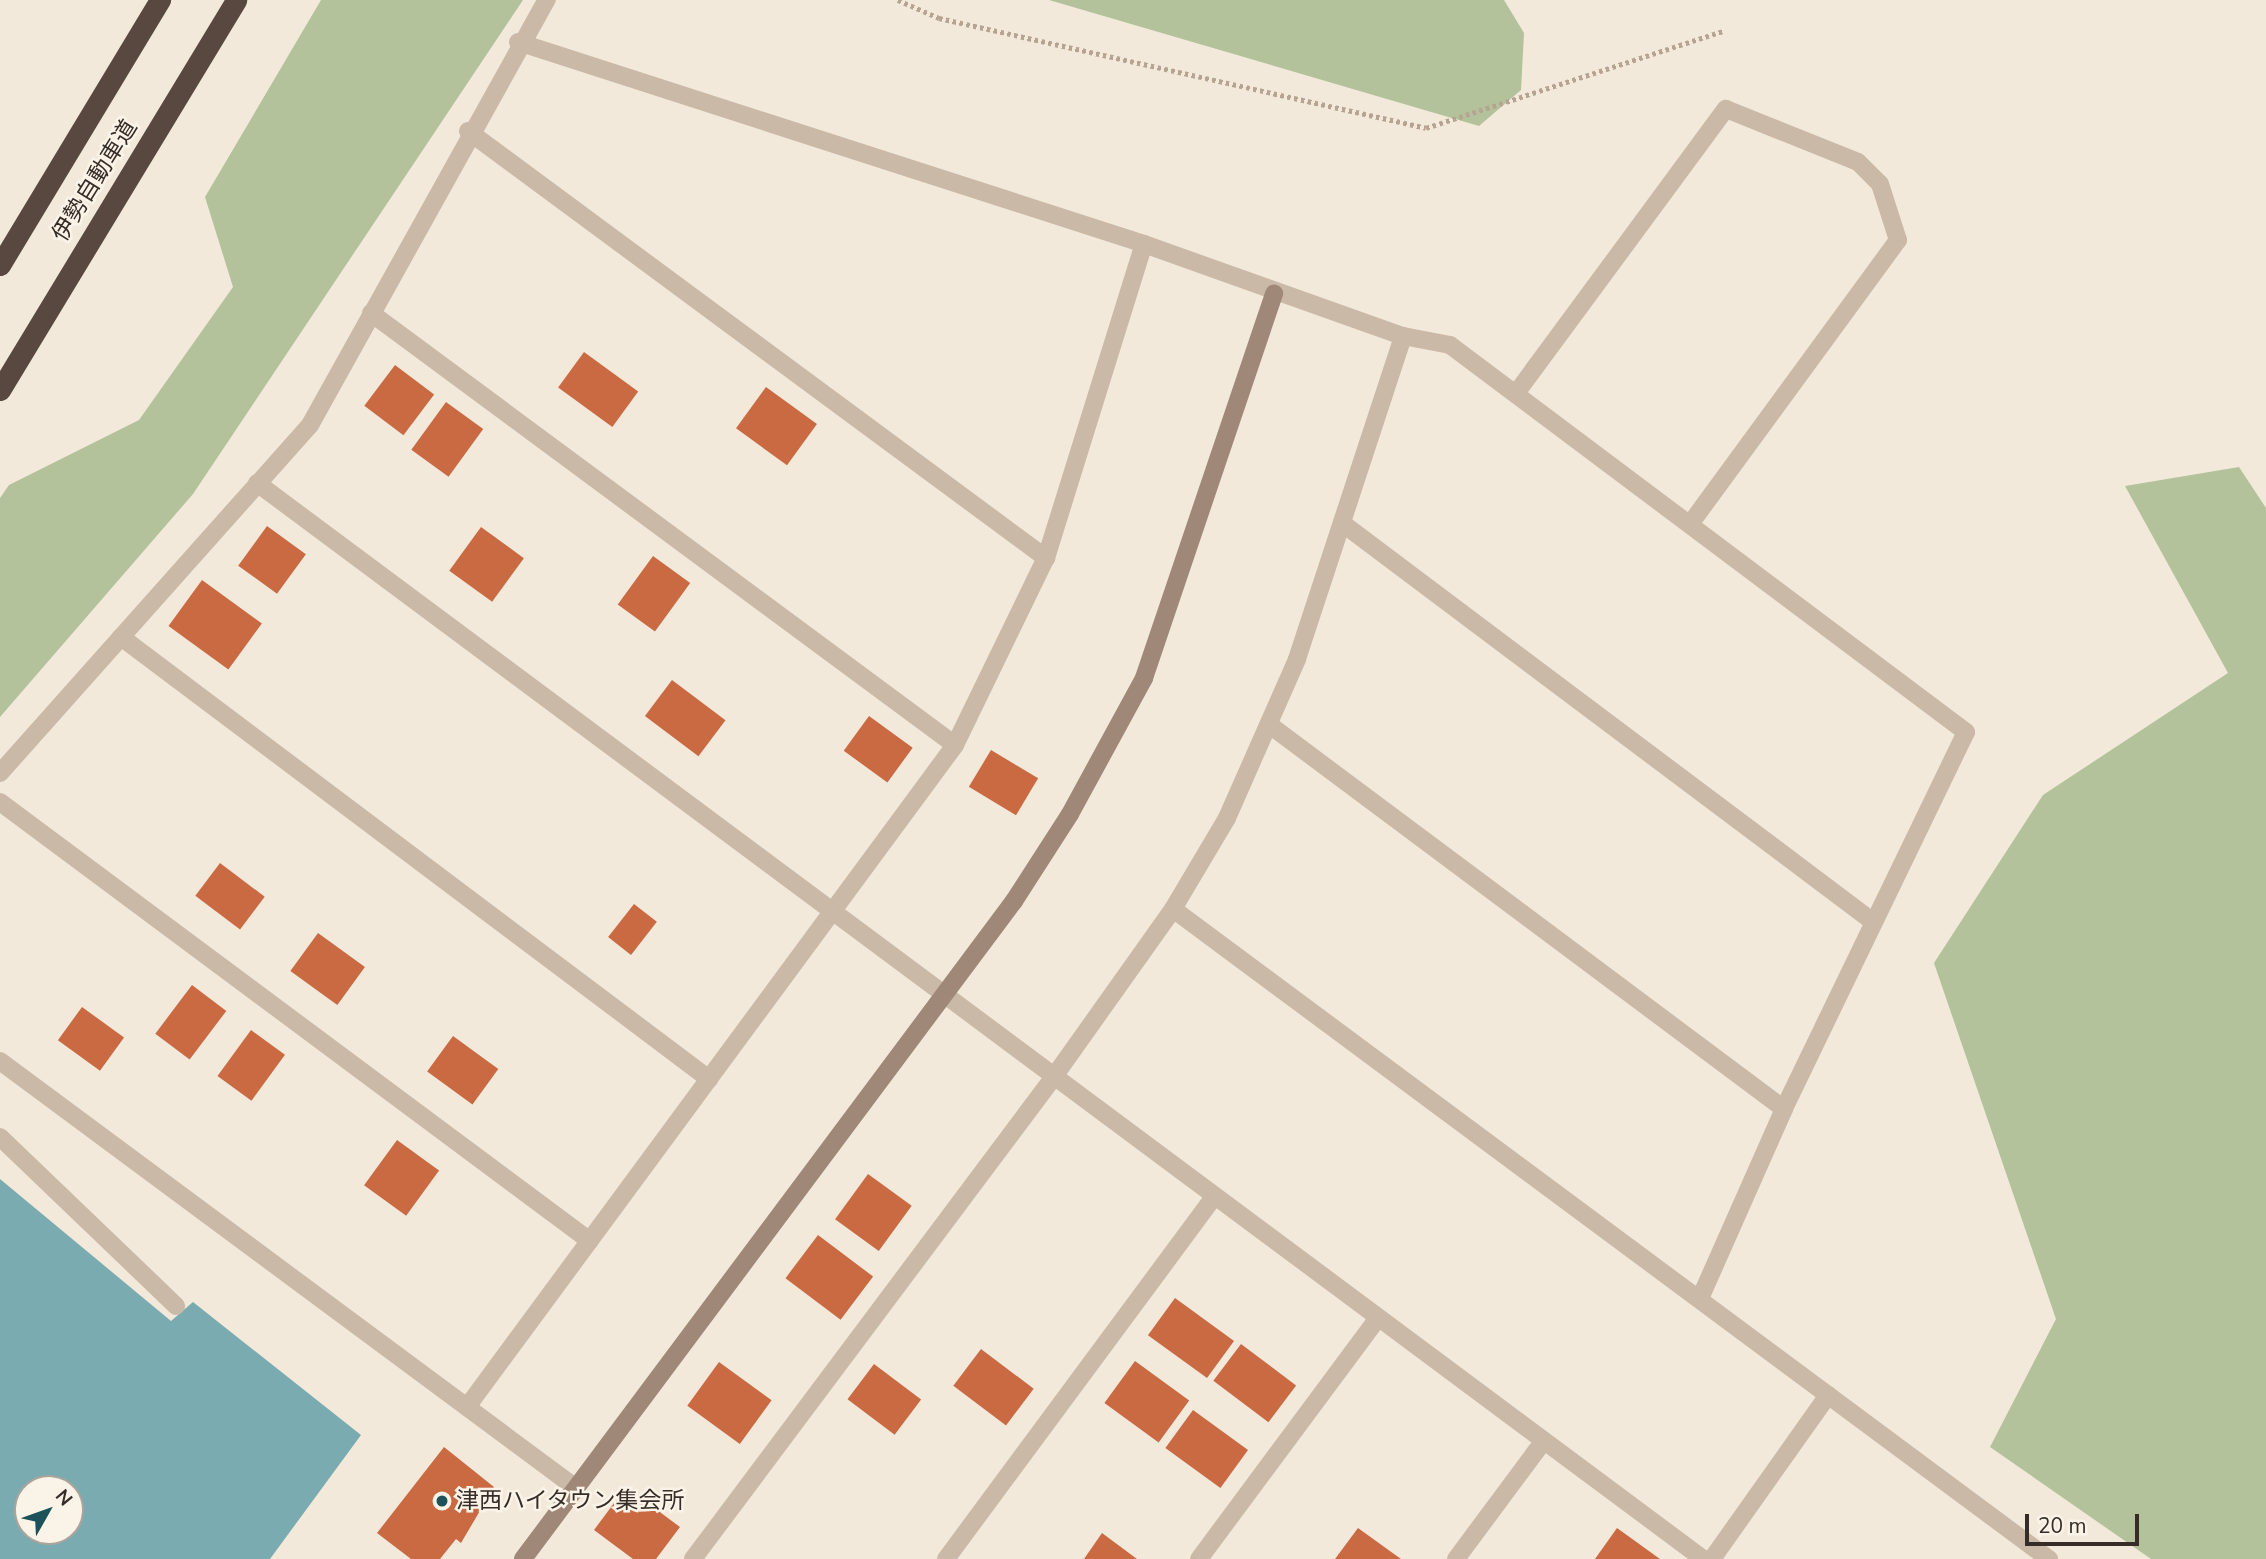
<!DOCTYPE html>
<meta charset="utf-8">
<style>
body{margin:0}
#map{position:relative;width:2266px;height:1559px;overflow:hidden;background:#f2e9db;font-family:"Nunito Sans","Noto Sans JP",sans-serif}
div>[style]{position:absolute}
.green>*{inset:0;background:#b3c29b}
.water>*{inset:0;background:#7aabb0}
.building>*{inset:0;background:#c96a43;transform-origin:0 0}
.path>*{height:4.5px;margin-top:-2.25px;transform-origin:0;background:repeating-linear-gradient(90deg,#b7a391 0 3.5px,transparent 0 7px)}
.lane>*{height:18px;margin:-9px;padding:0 9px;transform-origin:9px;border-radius:9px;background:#cbb9a7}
.street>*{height:18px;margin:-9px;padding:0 9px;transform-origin:9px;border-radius:9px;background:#cbb9a7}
.secondary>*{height:18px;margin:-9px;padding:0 9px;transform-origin:9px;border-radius:9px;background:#9f8878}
.highway>*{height:21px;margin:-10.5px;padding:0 10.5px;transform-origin:10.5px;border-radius:10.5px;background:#58483f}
.dots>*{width:19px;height:19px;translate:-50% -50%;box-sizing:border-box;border:4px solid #faf3e8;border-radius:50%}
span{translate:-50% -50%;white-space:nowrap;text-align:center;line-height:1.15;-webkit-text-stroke:5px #faf3e8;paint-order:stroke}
.street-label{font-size:23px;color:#372d28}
.poi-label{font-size:23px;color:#372d28}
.left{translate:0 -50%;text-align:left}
.north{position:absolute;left:14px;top:1475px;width:70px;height:70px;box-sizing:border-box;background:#faf3e8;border:2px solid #aca49b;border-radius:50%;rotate:50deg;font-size:19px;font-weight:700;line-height:28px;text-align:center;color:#372d28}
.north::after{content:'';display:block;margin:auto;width:24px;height:32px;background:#1c535a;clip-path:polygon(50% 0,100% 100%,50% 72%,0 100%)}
.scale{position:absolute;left:2025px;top:1514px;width:114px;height:32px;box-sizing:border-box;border:4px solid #372d28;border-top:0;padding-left:9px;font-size:21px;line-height:24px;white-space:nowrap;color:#372d28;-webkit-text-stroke:5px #faf3e8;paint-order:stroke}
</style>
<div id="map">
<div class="green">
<div style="clip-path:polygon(321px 0,523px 0,193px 494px,0 717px,0 498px,9px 485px,139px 420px,233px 287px,205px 197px)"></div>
<div style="clip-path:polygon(1049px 0,1504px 0,1524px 33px,1521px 90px,1479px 126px)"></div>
<div style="clip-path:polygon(2239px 467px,2266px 508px,2266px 1559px,2151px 1559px,1990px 1447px,2056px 1319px,1934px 963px,2043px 795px,2228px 673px,2125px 486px)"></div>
</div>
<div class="water">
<div style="clip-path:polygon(evenodd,0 1179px,171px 1321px,193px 1302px,361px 1435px,270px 1559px,0 1559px,0 1179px,28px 1489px,70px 1489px,70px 1531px,28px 1531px,28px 1489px)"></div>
</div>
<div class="building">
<div style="left:584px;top:352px;width:67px;height:44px;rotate:36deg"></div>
<div style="left:395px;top:365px;width:49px;height:51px;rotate:37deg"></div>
<div style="left:766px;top:387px;width:63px;height:51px;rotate:36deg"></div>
<div style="left:446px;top:402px;width:46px;height:59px;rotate:36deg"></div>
<div style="left:267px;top:526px;width:48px;height:49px;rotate:36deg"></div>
<div style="left:481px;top:527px;width:53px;height:54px;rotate:36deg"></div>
<div style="left:653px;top:556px;width:46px;height:60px;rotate:36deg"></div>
<div style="left:202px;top:580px;width:74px;height:57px;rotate:36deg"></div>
<div style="left:672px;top:680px;width:67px;height:45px;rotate:37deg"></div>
<div style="left:869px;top:716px;width:54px;height:43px;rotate:36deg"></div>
<div style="left:991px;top:750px;width:55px;height:43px;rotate:31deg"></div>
<div style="left:220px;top:863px;width:56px;height:41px;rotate:37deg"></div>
<div style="left:634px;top:904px;width:29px;height:42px;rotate:38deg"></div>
<div style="left:318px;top:933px;width:58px;height:47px;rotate:36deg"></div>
<div style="left:192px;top:985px;width:43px;height:61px;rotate:37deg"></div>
<div style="left:82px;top:1007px;width:52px;height:41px;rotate:36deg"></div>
<div style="left:251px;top:1030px;width:42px;height:57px;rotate:36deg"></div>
<div style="left:453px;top:1036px;width:56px;height:44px;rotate:36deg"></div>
<div style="left:397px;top:1140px;width:52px;height:56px;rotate:36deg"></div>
<div style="left:868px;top:1174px;width:54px;height:56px;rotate:36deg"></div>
<div style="left:818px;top:1235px;width:69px;height:54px;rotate:37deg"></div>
<div style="left:1175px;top:1298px;width:73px;height:46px;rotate:36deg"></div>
<div style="left:1241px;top:1344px;width:69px;height:46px;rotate:37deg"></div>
<div style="left:981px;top:1349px;width:66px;height:46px;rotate:37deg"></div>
<div style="left:1135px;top:1361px;width:67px;height:52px;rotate:36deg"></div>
<div style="left:719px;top:1362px;width:65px;height:54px;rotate:36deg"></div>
<div style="left:874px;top:1364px;width:59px;height:44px;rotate:37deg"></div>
<div style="left:1193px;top:1410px;width:68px;height:47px;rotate:36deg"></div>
<div style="clip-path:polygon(444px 1447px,494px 1487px,461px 1543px,456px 1539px,440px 1559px,411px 1559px,377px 1533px)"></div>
<div style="clip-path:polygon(626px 1487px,680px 1527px,656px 1559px,633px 1559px,594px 1530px)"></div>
<div style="clip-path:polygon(1358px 1528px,1401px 1559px,1335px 1559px)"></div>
<div style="clip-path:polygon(1617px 1528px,1660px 1559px,1595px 1559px)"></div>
<div style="clip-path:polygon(1102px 1533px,1137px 1559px,1084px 1559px)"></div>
</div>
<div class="path">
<div style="left:898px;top:0;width:45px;rotate:23.7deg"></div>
<div style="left:939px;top:18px;width:499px;rotate:12.7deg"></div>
<div style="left:1426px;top:128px;width:312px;rotate:-18.1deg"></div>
</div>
<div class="lane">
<div style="left:0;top:1137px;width:244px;rotate:43.8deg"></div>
</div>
<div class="street">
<div style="left:518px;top:42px;width:658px;rotate:17.88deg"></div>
<div style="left:1144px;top:244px;width:275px;rotate:19.6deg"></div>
<div style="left:1403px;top:336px;width:48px;rotate:10.8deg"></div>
<div style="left:1450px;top:345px;width:645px;rotate:36.87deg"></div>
<div style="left:1966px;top:732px;width:419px;rotate:115.8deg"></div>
<div style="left:1784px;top:1109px;width:208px;rotate:113.9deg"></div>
<div style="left:468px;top:131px;width:719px;rotate:36.46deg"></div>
<div style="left:371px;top:313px;width:726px;rotate:36.49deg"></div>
<div style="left:1517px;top:392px;width:352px;rotate:-53.6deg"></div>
<div style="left:1726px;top:109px;width:142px;rotate:21.9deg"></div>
<div style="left:1858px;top:162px;width:31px;rotate:45deg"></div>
<div style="left:1880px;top:184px;width:59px;rotate:72.2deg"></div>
<div style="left:1898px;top:240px;width:351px;rotate:126.2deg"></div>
<div style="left:257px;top:483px;width:1802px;rotate:36.65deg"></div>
<div style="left:1342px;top:523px;width:663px;rotate:36.9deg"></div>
<div style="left:121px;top:637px;width:736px;rotate:36.93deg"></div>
<div style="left:1271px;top:726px;width:640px;rotate:36.74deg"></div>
<div style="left:0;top:773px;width:466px;rotate:-48.3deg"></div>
<div style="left:310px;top:425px;width:487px;rotate:-60.9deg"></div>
<div style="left:0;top:802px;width:735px;rotate:36.65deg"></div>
<div style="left:1173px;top:909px;width:1091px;rotate:36.58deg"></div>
<div style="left:0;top:1061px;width:717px;rotate:36.55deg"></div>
<div style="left:467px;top:1407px;width:822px;rotate:-53.6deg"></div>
<div style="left:955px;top:745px;width:208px;rotate:-64.1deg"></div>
<div style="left:1046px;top:558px;width:329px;rotate:-72.7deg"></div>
<div style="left:693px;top:1559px;width:601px;rotate:-53.19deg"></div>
<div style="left:1053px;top:1078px;width:207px;rotate:-54.6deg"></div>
<div style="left:1173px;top:909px;width:106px;rotate:-59.3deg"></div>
<div style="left:1227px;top:818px;width:174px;rotate:-66.2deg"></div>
<div style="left:1297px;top:659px;width:340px;rotate:-71.8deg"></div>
<div style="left:946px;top:1559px;width:450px;rotate:-53.5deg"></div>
<div style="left:1199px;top:1559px;width:299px;rotate:-53.4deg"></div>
<div style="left:1456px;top:1559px;width:146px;rotate:-53.4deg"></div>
<div style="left:1712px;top:1559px;width:201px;rotate:-54.7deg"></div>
</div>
<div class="secondary">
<div style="left:523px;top:1559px;width:821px;rotate:-53.27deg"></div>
<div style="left:1014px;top:901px;width:103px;rotate:-57.2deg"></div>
<div style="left:1070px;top:814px;width:155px;rotate:-61.4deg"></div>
<div style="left:1144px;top:678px;width:406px;rotate:-71.3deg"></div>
</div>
<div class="highway">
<div style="left:0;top:265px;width:310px;rotate:-58.9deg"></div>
<div style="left:0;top:390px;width:456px;rotate:-58.8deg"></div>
</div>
<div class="dots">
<div style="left:442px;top:1501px;background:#1c535a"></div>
</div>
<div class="street-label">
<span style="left:95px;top:181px;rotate:-58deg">伊勢自動車道</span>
</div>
<div class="poi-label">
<span class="left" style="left:456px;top:1501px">津西ハイタウン集会所</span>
</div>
<div class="north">N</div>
<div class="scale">20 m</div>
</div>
